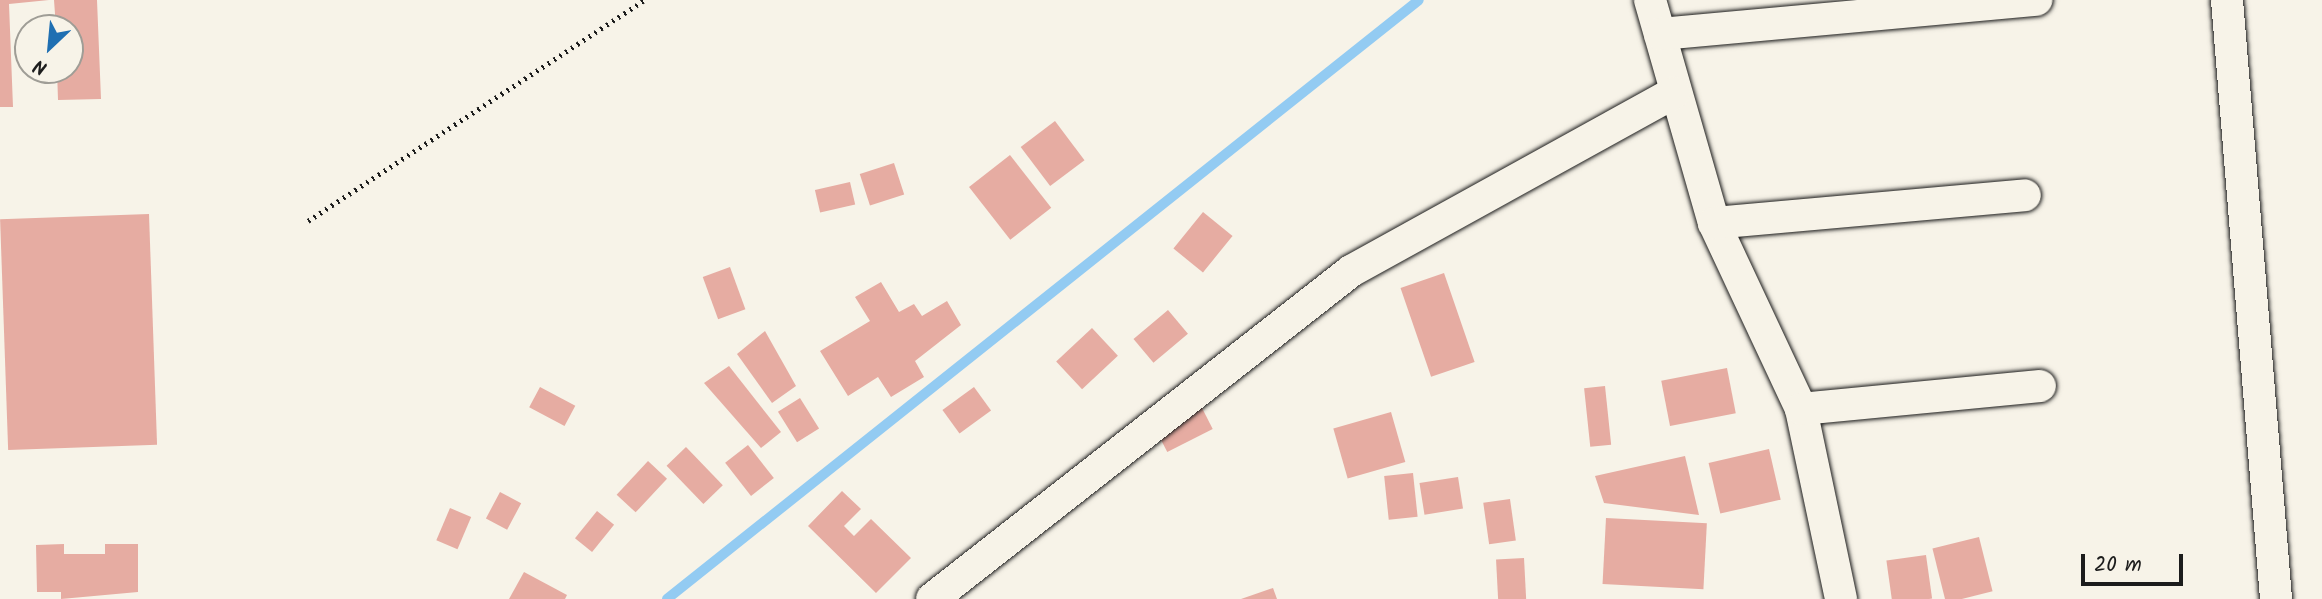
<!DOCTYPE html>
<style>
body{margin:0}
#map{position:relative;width:2322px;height:599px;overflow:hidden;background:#f7f3e8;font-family:Kalam,sans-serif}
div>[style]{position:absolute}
.stream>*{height:10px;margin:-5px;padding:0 5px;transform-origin:5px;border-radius:5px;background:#93cbf2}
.building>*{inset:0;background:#e6aca2;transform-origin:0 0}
.path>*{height:4.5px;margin-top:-2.25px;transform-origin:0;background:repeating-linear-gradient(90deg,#1c1c1c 0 2px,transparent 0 7px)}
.roads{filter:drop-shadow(0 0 2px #1c1c1c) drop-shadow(0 0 2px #1c1c1c)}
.minor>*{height:32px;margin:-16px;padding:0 16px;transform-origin:16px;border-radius:16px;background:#f7f3e8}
span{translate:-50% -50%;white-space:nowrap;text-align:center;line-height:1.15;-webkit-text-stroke:5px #f7f3e8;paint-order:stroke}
.north{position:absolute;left:14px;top:14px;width:70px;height:70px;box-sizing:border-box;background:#f7f3e8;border:2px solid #9f9d96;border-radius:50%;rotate:206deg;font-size:19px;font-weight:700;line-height:28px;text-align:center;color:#1c1c1c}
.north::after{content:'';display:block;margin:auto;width:24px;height:32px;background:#1f6fb2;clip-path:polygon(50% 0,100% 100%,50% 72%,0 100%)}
.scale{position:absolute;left:2081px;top:554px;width:102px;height:32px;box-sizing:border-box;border:4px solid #1c1c1c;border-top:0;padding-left:9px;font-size:21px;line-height:24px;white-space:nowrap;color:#1c1c1c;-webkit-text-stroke:5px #f7f3e8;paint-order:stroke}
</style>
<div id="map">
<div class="stream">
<div style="left:667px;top:599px;width:961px;rotate:-38.54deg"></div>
</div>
<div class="building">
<div style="clip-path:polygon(0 0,49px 0,9px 4px,13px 107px,0 107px)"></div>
<div style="clip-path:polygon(54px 0,97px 0,101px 99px,58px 100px,57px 70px,70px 70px,70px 28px,56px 28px)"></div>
<div style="left:1055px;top:121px;width:49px;height:43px;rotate:53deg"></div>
<div style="left:1010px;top:155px;width:67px;height:52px;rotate:52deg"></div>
<div style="left:894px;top:163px;width:33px;height:36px;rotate:72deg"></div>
<div style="left:850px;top:182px;width:23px;height:36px;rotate:77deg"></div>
<div style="left:1203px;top:212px;width:38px;height:47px;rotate:39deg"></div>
<div style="left:149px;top:214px;width:231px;height:149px;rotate:88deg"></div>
<div style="left:730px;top:267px;width:45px;height:29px;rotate:70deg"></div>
<div style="left:1444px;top:273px;width:94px;height:46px;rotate:71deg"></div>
<div style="clip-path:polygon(881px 282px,899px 312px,914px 304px,922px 316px,947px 301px,961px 325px,915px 361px,924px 377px,891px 397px,878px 377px,848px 396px,820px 351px,870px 321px,855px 297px)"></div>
<div style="left:1168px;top:310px;width:31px;height:45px;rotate:50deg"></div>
<div style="left:1092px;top:328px;width:38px;height:49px;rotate:47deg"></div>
<div style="clip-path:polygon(765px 331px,796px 386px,772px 403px,737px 354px)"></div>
<div style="clip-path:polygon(729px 366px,781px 432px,761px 448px,704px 383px)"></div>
<div style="left:1727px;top:368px;width:46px;height:67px;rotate:79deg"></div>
<div style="left:1605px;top:386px;width:59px;height:21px;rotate:84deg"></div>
<div style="left:540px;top:387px;width:40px;height:23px;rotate:28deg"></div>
<div style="left:974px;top:387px;width:29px;height:39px;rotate:54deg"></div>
<div style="left:800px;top:398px;width:36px;height:26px;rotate:58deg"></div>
<div style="left:1200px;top:404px;width:28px;height:51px;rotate:63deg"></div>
<div style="left:1391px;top:412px;width:52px;height:60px;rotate:74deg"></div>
<div style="left:748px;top:445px;width:42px;height:29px;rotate:52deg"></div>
<div style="left:686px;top:447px;width:53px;height:27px;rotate:46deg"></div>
<div style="left:1769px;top:449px;width:52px;height:62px;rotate:77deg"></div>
<div style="clip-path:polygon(1685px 456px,1699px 515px,1604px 503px,1595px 476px)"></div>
<div style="left:648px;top:461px;width:26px;height:46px;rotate:43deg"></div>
<div style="left:1413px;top:473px;width:44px;height:29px;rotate:84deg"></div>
<div style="left:1458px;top:477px;width:32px;height:39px;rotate:81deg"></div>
<div style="clip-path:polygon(842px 491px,861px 509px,844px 526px,854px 536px,871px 519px,911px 558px,876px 593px,808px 526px)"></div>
<div style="left:500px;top:492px;width:24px;height:30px;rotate:28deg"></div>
<div style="left:1510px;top:499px;width:42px;height:27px;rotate:82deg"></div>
<div style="left:450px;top:508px;width:23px;height:35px;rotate:23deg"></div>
<div style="left:597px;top:511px;width:22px;height:35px;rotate:39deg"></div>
<div style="left:1606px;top:518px;width:101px;height:66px;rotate:3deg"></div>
<div style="left:1979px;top:537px;width:56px;height:48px;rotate:76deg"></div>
<div style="clip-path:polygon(64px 544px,64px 554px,105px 554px,105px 544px,138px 544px,138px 592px,61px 599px,61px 592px,37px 592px,36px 545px)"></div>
<div style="left:1926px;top:555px;width:44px;height:40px;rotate:82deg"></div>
<div style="left:1524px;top:558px;width:41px;height:28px;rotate:87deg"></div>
<div style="clip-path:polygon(524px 572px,567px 595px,565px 599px,509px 599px)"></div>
<div style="clip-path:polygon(1273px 588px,1277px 599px,1241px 599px)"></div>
</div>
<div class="path">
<div style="left:308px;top:221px;width:402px;rotate:-33.3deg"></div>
</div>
<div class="roads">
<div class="minor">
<div style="left:1650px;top:0;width:232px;rotate:74deg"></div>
<div style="left:1714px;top:223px;width:205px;rotate:64.9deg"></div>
<div style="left:1801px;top:409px;width:194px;rotate:78.1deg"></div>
<div style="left:2227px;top:0;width:601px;rotate:85.32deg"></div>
<div style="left:1660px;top:34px;width:378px;rotate:-5.2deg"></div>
<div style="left:1714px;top:223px;width:312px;rotate:-5.1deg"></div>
<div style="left:1801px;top:409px;width:240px;rotate:-5.5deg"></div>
<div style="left:932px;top:599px;width:532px;rotate:-38.05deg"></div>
<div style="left:1351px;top:271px;width:369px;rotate:-28.9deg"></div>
</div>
</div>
<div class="north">N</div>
<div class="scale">20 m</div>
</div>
